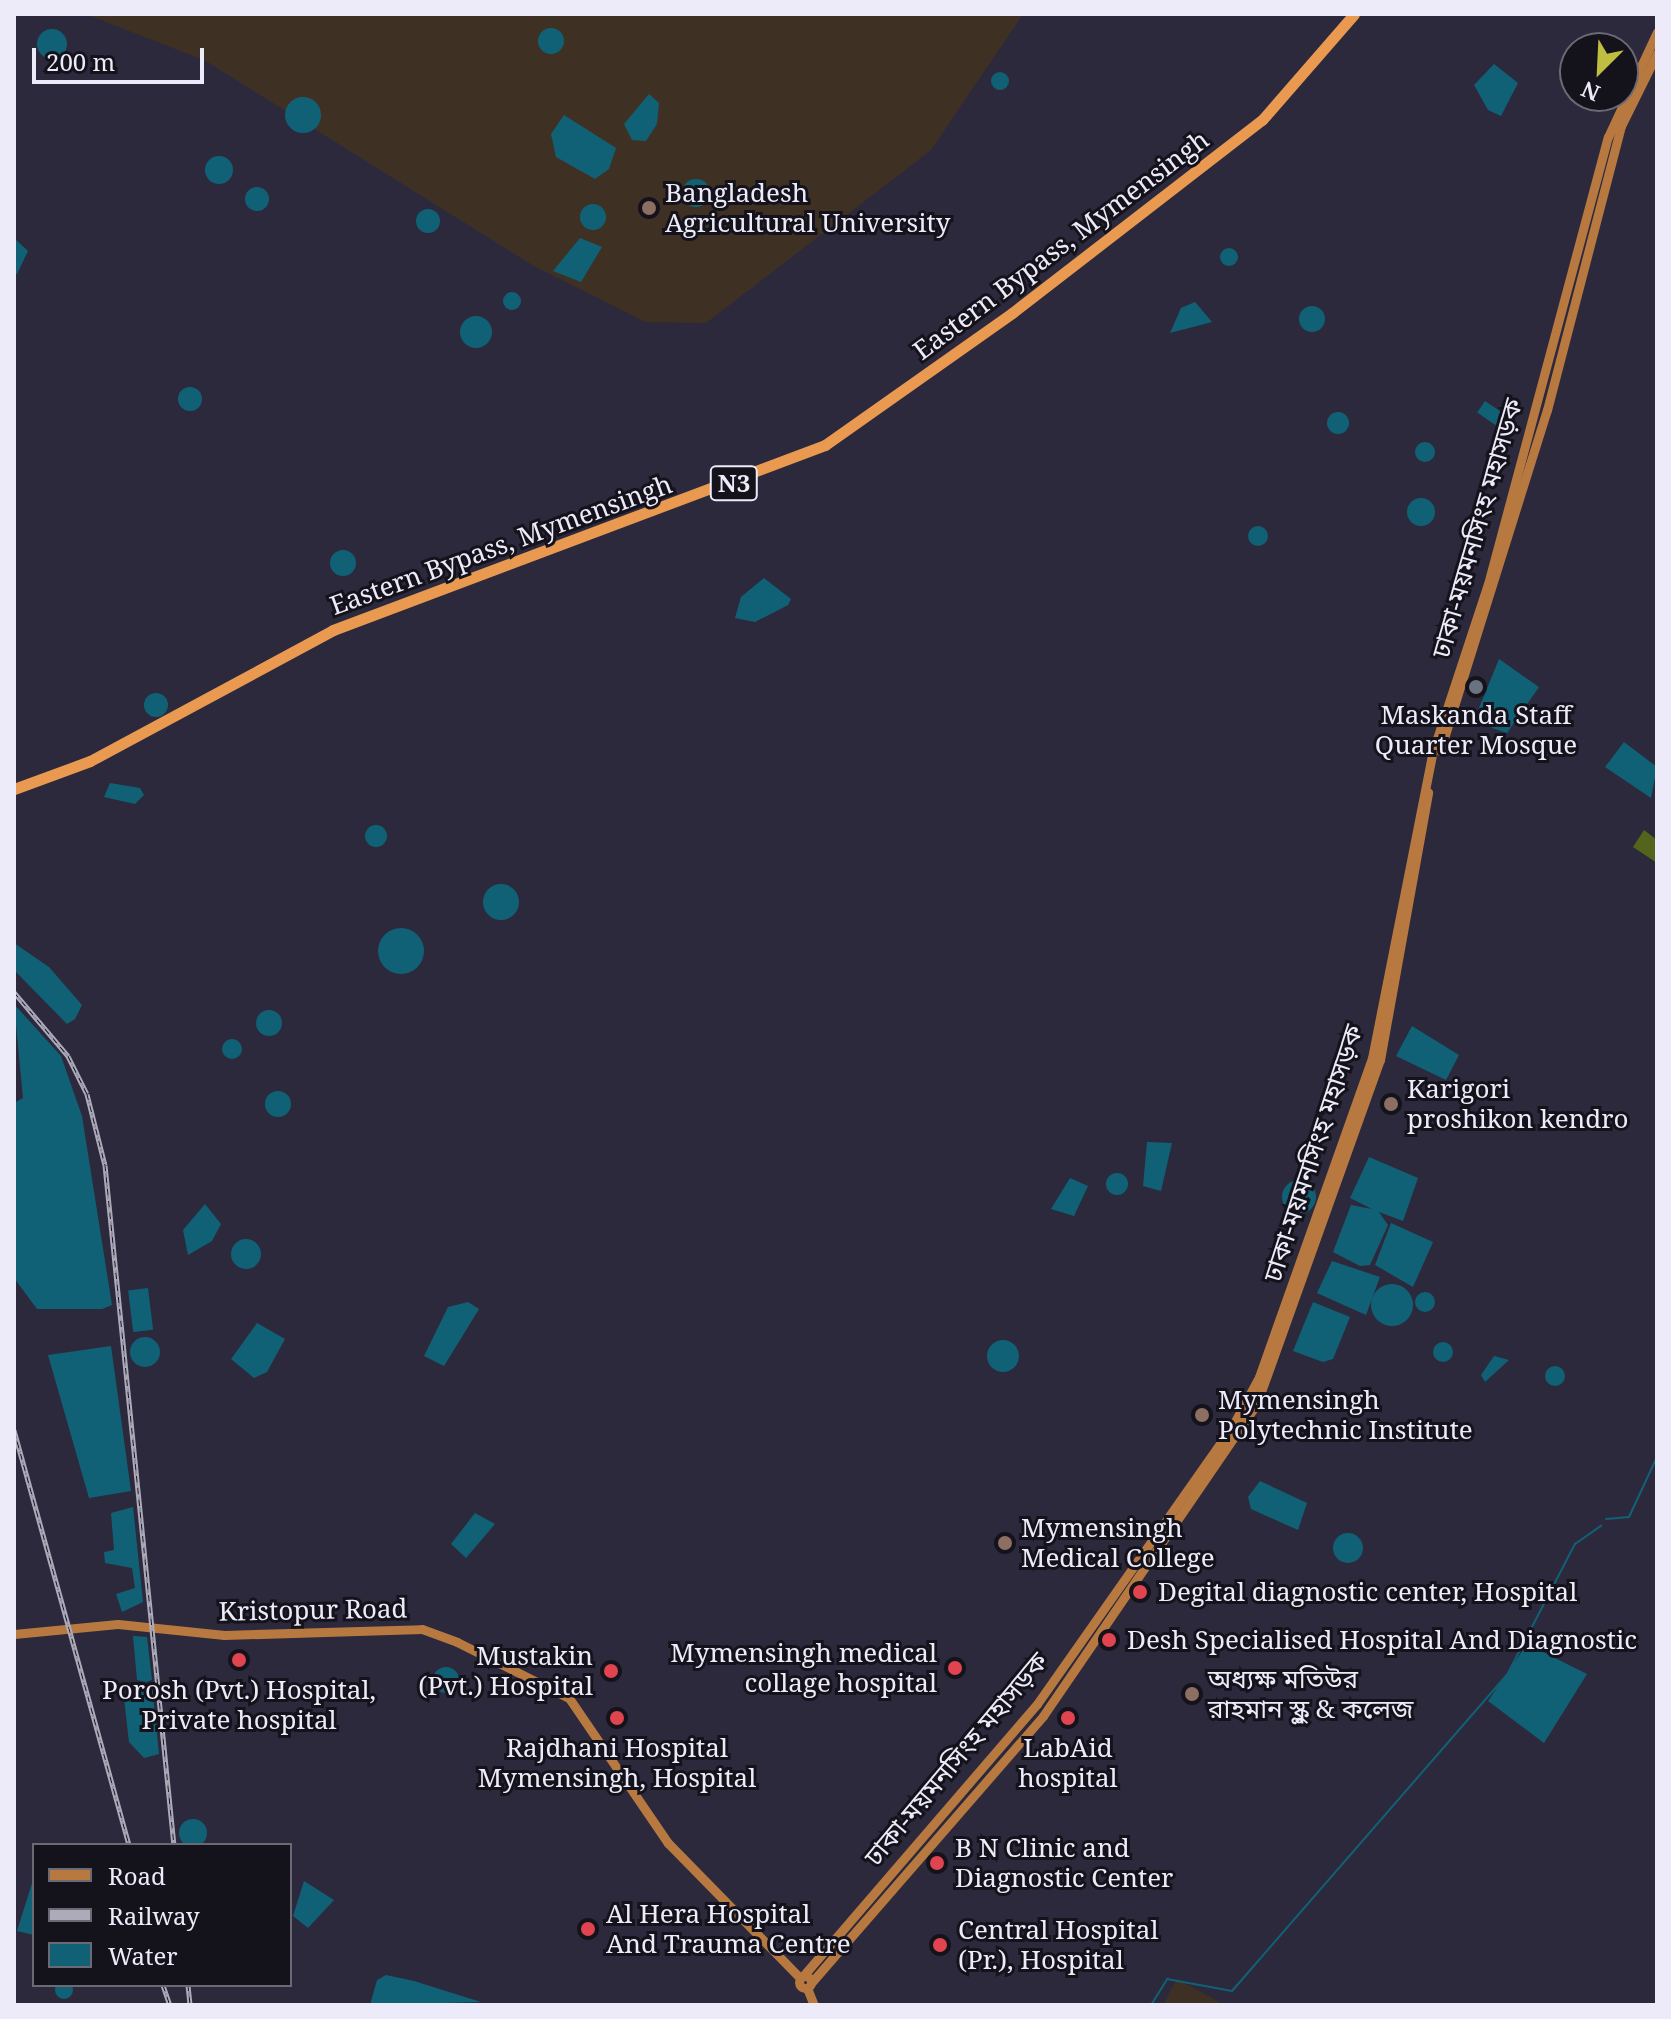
<!DOCTYPE html>
<meta charset="utf-8">
<style>
body{margin:0}
#map{position:relative;width:1671px;height:2019px;overflow:hidden;background:#2c293d;font-family:"Noto Serif","Noto Sans Bengali",serif}
div>[style]{position:absolute}
.education>*{inset:0;background:#3e3123}
.forest>*{inset:0;background:#54641c}
.water>*{inset:0;background:#116176;transform-origin:0 0}
.round{border-radius:50%}
.stream>*{height:2px;margin:-1px;padding:0 1px;transform-origin:1px;border-radius:1px;background:#116176}
.secondary>*{height:9px;margin:-4.5px;padding:0 4.5px;transform-origin:4.5px;border-radius:4.5px;background:#b87940}
.secondary>.ring{margin:-4.5px;padding:0;box-sizing:content-box;background:none;border:9px solid #b87940;border-radius:50%}
.trunk>*{height:11px;margin:-5.5px;padding:0 5.5px;transform-origin:5.5px;border-radius:5.5px;background:#e99a50}
.rail>*{height:5px;margin-top:-2.5px;transform-origin:0;background:repeating-linear-gradient(90deg,#14131c 0 6px,#adaaba 0 12px);box-sizing:border-box;border-block:2px solid #adaaba}
.dots>*{width:22px;height:22px;translate:-50% -50%;box-sizing:border-box;border:4px solid #14131c;border-radius:50%}
span{translate:-50% -50%;white-space:nowrap;text-align:center;line-height:1.15;-webkit-text-stroke:6px #14131c;paint-order:stroke}
.shield-label span{padding:2px 6px;background:#14131c;border:2px solid;border-radius:6px;-webkit-text-stroke-width:0}
.shield-label{font-size:24px;color:#edebf9;font-weight:700}
.poi-label{font-size:26px;color:#edebf9}
.left{translate:0 -50%;text-align:left}
.right{translate:-100% -50%;text-align:right}
.street-label{font-size:26px;color:#edebf9}
.frame{position:absolute;inset:0;border:16px solid #edebf9;pointer-events:none}
.legend{position:absolute;left:32px;top:1843px;width:260px;height:144px;box-sizing:border-box;background:#14131c;border:2px solid #6b6974;margin:0;padding:10px 14px;list-style:none;font-size:24px;color:#edebf9}
.legend li{display:flex;align-items:center;gap:16px;height:40px}
.legend b{width:40px;border:2px solid #6b6974}
.north{position:absolute;left:1559px;top:32px;width:80px;height:80px;box-sizing:border-box;background:#14131c;border:2px solid #6b6974;border-radius:50%;rotate:204deg;font-size:22px;font-weight:700;line-height:32px;text-align:center;color:#edebf9}
.north::after{content:'';display:block;margin:auto;width:28px;height:36px;background:#bfbe41;clip-path:polygon(50% 0,100% 100%,50% 72%,0 100%)}
.scale{position:absolute;left:32px;top:48px;width:172px;height:36px;box-sizing:border-box;border:4px solid #edebf9;border-top:0;padding-left:10px;font-size:24px;line-height:28px;white-space:nowrap;color:#edebf9;-webkit-text-stroke:6px #14131c;paint-order:stroke}
</style>
<div id="map">
<div class="education">
<div style="clip-path:polygon(86px 14px,1023px 14px,931px 150px,706px 323px,645px 322px,534px 266px,206px 61px)"></div>
<div style="clip-path:polygon(1177px 1979px,1225px 2005px,1163px 2005px)"></div>
</div>
<div class="forest">
<div style="clip-path:polygon(1644px 830px,1657px 840px,1657px 863px,1633px 847px)"></div>
</div>
<div class="water">
<div class="round" style="left:538px;top:28px;width:26px;height:26px"></div>
<div class="round" style="left:37px;top:29px;width:30px;height:30px"></div>
<div style="clip-path:polygon(1494px 64px,1518px 83px,1501px 116px,1488px 110px,1474px 85px)"></div>
<div class="round" style="left:991px;top:72px;width:18px;height:18px"></div>
<div style="clip-path:polygon(649px 94px,659px 103px,657px 124px,646px 141px,632px 140px,624px 124px)"></div>
<div class="round" style="left:285px;top:97px;width:36px;height:36px"></div>
<div style="clip-path:polygon(564px 115px,616px 148px,609px 169px,595px 179px,556px 157px,551px 134px)"></div>
<div class="round" style="left:205px;top:156px;width:28px;height:28px"></div>
<div class="round" style="left:682px;top:179px;width:28px;height:28px"></div>
<div class="round" style="left:245px;top:187px;width:24px;height:24px"></div>
<div class="round" style="left:580px;top:204px;width:26px;height:26px"></div>
<div class="round" style="left:416px;top:209px;width:24px;height:24px"></div>
<div style="clip-path:polygon(14px 238px,28px 251px,17px 274px,14px 273px)"></div>
<div style="clip-path:polygon(580px 238px,602px 247px,581px 282px,553px 271px)"></div>
<div class="round" style="left:1220px;top:248px;width:18px;height:18px"></div>
<div class="round" style="left:503px;top:292px;width:18px;height:18px"></div>
<div style="clip-path:polygon(1195px 302px,1212px 322px,1170px 333px,1181px 308px)"></div>
<div class="round" style="left:1299px;top:306px;width:26px;height:26px"></div>
<div class="round" style="left:460px;top:316px;width:32px;height:32px"></div>
<div class="round" style="left:178px;top:387px;width:24px;height:24px"></div>
<div style="left:1485px;top:401px;width:30px;height:14px;rotate:34deg"></div>
<div class="round" style="left:1327px;top:412px;width:22px;height:22px"></div>
<div class="round" style="left:1415px;top:442px;width:20px;height:20px"></div>
<div class="round" style="left:1407px;top:498px;width:28px;height:28px"></div>
<div class="round" style="left:1248px;top:526px;width:20px;height:20px"></div>
<div class="round" style="left:330px;top:550px;width:26px;height:26px"></div>
<div style="clip-path:polygon(764px 578px,791px 599px,788px 605px,755px 622px,735px 618px,741px 597px)"></div>
<div style="clip-path:polygon(1499px 659px,1539px 687px,1507px 733px,1492px 728px,1479px 708px)"></div>
<div class="round" style="left:144px;top:693px;width:24px;height:24px"></div>
<div style="clip-path:polygon(1624px 742px,1657px 767px,1651px 798px,1605px 767px)"></div>
<div style="clip-path:polygon(110px 783px,140px 788px,144px 795px,135px 804px,104px 797px)"></div>
<div class="round" style="left:365px;top:825px;width:22px;height:22px"></div>
<div class="round" style="left:483px;top:884px;width:36px;height:36px"></div>
<div class="round" style="left:378px;top:928px;width:46px;height:46px"></div>
<div style="clip-path:polygon(14px 943px,49px 967px,82px 1005px,75px 1019px,67px 1024px,14px 970px)"></div>
<div style="clip-path:polygon(14px 1004px,61px 1056px,82px 1116px,112px 1305px,102px 1309px,37px 1309px,14px 1278px,14px 1103px,23px 1098px)"></div>
<div class="round" style="left:256px;top:1010px;width:26px;height:26px"></div>
<div style="clip-path:polygon(1412px 1026px,1459px 1055px,1446px 1080px,1396px 1056px)"></div>
<div class="round" style="left:222px;top:1039px;width:20px;height:20px"></div>
<div class="round" style="left:265px;top:1091px;width:26px;height:26px"></div>
<div style="clip-path:polygon(1147px 1142px,1172px 1143px,1161px 1191px,1143px 1186px)"></div>
<div style="clip-path:polygon(1369px 1157px,1418px 1178px,1403px 1221px,1379px 1212px,1388px 1225px,1370px 1265px,1360px 1266px,1333px 1252px,1351px 1205px,1372px 1209px,1350px 1198px)"></div>
<div class="round" style="left:1106px;top:1173px;width:22px;height:22px"></div>
<div style="clip-path:polygon(1070px 1178px,1088px 1186px,1074px 1216px,1051px 1209px)"></div>
<div class="round" style="left:1282px;top:1180px;width:34px;height:34px"></div>
<div style="clip-path:polygon(205px 1204px,221px 1224px,212px 1241px,188px 1255px,183px 1230px)"></div>
<div style="clip-path:polygon(1391px 1223px,1433px 1242px,1413px 1287px,1375px 1265px)"></div>
<div class="round" style="left:231px;top:1239px;width:30px;height:30px"></div>
<div style="clip-path:polygon(1332px 1261px,1380px 1277px,1366px 1315px,1317px 1293px)"></div>
<div class="round" style="left:1371px;top:1284px;width:42px;height:42px"></div>
<div style="left:148px;top:1288px;width:42px;height:20px;rotate:83deg"></div>
<div class="round" style="left:1415px;top:1292px;width:20px;height:20px"></div>
<div style="clip-path:polygon(468px 1302px,479px 1309px,444px 1366px,424px 1356px,448px 1307px)"></div>
<div style="clip-path:polygon(1313px 1302px,1350px 1317px,1333px 1359px,1323px 1362px,1293px 1351px)"></div>
<div style="clip-path:polygon(257px 1323px,285px 1339px,267px 1372px,254px 1378px,231px 1359px)"></div>
<div class="round" style="left:130px;top:1337px;width:30px;height:30px"></div>
<div class="round" style="left:987px;top:1340px;width:32px;height:32px"></div>
<div class="round" style="left:1433px;top:1342px;width:20px;height:20px"></div>
<div style="clip-path:polygon(111px 1346px,131px 1491px,89px 1498px,48px 1355px)"></div>
<div style="clip-path:polygon(1494px 1356px,1509px 1360px,1485px 1382px,1481px 1375px)"></div>
<div class="round" style="left:1545px;top:1366px;width:20px;height:20px"></div>
<div style="clip-path:polygon(1260px 1481px,1307px 1503px,1298px 1530px,1251px 1509px,1248px 1497px)"></div>
<div style="clip-path:polygon(133px 1507px,143px 1602px,122px 1612px,116px 1594px,135px 1588px,132px 1568px,105px 1563px,104px 1552px,114px 1550px,111px 1513px)"></div>
<div style="clip-path:polygon(475px 1513px,495px 1524px,466px 1558px,451px 1544px)"></div>
<div class="round" style="left:1333px;top:1533px;width:30px;height:30px"></div>
<div style="clip-path:polygon(133px 1636px,147px 1637px,152px 1680px,146px 1682px,137px 1680px)"></div>
<div style="clip-path:polygon(1527px 1644px,1587px 1674px,1544px 1743px,1488px 1701px)"></div>
<div class="round" style="left:433px;top:1667px;width:26px;height:26px"></div>
<div style="clip-path:polygon(152px 1685px,159px 1754px,144px 1758px,129px 1742px,124px 1698px)"></div>
<div class="round" style="left:179px;top:1819px;width:28px;height:28px"></div>
<div style="clip-path:polygon(33px 1880px,34px 1881px,34px 1935px,17px 1931px)"></div>
<div style="clip-path:polygon(304px 1881px,334px 1900px,308px 1928px,293px 1916px)"></div>
<div style="clip-path:polygon(386px 1975px,414px 1981px,481px 2002px,370px 2005px,377px 1980px)"></div>
<div class="round" style="left:55px;top:1981px;width:18px;height:18px"></div>
</div>
<div class="stream">
<div style="left:1606px;top:1519px;width:23px;rotate:-5deg"></div>
<div style="left:1629px;top:1517px;width:66px;rotate:-65deg"></div>
<div style="left:1151px;top:2005px;width:31px;rotate:-58deg"></div>
<div style="left:1167px;top:1979px;width:66px;rotate:10.5deg"></div>
<div style="left:1232px;top:1991px;width:419px;rotate:-49deg"></div>
<div style="left:1507px;top:1675px;width:148px;rotate:-62.6deg"></div>
<div style="left:1575px;top:1544px;width:32px;rotate:-35deg"></div>
</div>
<div class="secondary">
<div style="left:1440px;top:751px;width:357px;rotate:-72.6deg"></div>
<div style="left:1547px;top:410px;width:293px;rotate:-75.4deg"></div>
<div style="left:1621px;top:126px;width:81px;rotate:-63.7deg"></div>
<div style="left:14px;top:1634px;width:104px;rotate:-5.5deg"></div>
<div style="left:118px;top:1624px;width:107px;rotate:5.9deg"></div>
<div style="left:224px;top:1635px;width:198px;rotate:-1.7deg"></div>
<div style="left:422px;top:1629px;width:37px;rotate:20deg"></div>
<div style="left:457px;top:1642px;width:125px;rotate:26.6deg"></div>
<div style="left:569px;top:1698px;width:176px;rotate:55.7deg"></div>
<div style="left:668px;top:1843px;width:189px;rotate:45.6deg"></div>
<div class="ring" style="left:799px;top:1976px;width:3px;height:3px"></div>
<div style="left:803px;top:1976px;width:359px;rotate:-49.3deg"></div>
<div style="left:1037px;top:1704px;width:339px;rotate:-54.9deg"></div>
<div style="left:1232px;top:1427px;width:57px;rotate:-61.6deg"></div>
<div style="left:1259px;top:1377px;width:338px;rotate:-70.5deg"></div>
<div style="left:1372px;top:1058px;width:310px;rotate:-78.8deg"></div>
<div style="left:1432px;top:754px;width:179px;rotate:-71.8deg"></div>
<div style="left:1488px;top:584px;width:463px;rotate:-75deg"></div>
<div style="left:1608px;top:137px;width:116px;rotate:-65deg"></div>
<div style="left:811px;top:1983px;width:354px;rotate:-49deg"></div>
<div style="left:1043px;top:1716px;width:379px;rotate:-55.6deg"></div>
<div style="left:1257px;top:1403px;width:364px;rotate:-70.3deg"></div>
<div style="left:1380px;top:1060px;width:272px;rotate:-79.8deg"></div>
<div style="left:807px;top:1988px;width:18px;rotate:68deg"></div>
</div>
<div class="trunk">
<div style="left:14px;top:789px;width:81px;rotate:-20.2deg"></div>
<div style="left:90px;top:761px;width:276px;rotate:-28.3deg"></div>
<div style="left:333px;top:630px;width:526px;rotate:-20.61deg"></div>
<div style="left:825px;top:445px;width:229px;rotate:-35.2deg"></div>
<div style="left:1012px;top:313px;width:316px;rotate:-37.7deg"></div>
<div style="left:1262px;top:120px;width:140px;rotate:-49deg"></div>
</div>
<div class="rail">
<div style="left:14px;top:992px;width:84px;rotate:49.8deg"></div>
<div style="left:68px;top:1056px;width:42px;rotate:63.4deg"></div>
<div style="left:87px;top:1094px;width:73px;rotate:75.8deg"></div>
<div style="left:105px;top:1165px;width:683px;rotate:84.21deg"></div>
<div style="left:14px;top:1430px;width:431px;rotate:74.5deg"></div>
<div style="left:163px;top:1985px;width:21px;rotate:71deg"></div>
<div style="left:188px;top:1985px;width:20px;rotate:84deg"></div>
</div>
<div class="dots">
<div style="left:649px;top:208px;background:#8d6e63"></div>
<div style="left:1476px;top:687px;background:#6b7280"></div>
<div style="left:1391px;top:1104px;background:#8d6e63"></div>
<div style="left:1202px;top:1415px;background:#8d6e63"></div>
<div style="left:1005px;top:1543px;background:#8d6e63"></div>
<div style="left:1140px;top:1592px;background:#e0444e"></div>
<div style="left:1109px;top:1640px;background:#e0444e"></div>
<div style="left:239px;top:1660px;background:#e0444e"></div>
<div style="left:955px;top:1668px;background:#e0444e"></div>
<div style="left:611px;top:1671px;background:#e0444e"></div>
<div style="left:1192px;top:1694px;background:#8d6e63"></div>
<div style="left:617px;top:1718px;background:#e0444e"></div>
<div style="left:1068px;top:1718px;background:#e0444e"></div>
<div style="left:937px;top:1863px;background:#e0444e"></div>
<div style="left:588px;top:1929px;background:#e0444e"></div>
<div style="left:940px;top:1945px;background:#e0444e"></div>
</div>
<div class="shield-label">
<span style="left:734px;top:483px">N3</span>
</div>
<div class="poi-label">
<span class="left" style="left:665px;top:208px">Bangladesh<br>Agricultural University</span>
<span style="left:1476px;top:730px">Maskanda Staff<br>Quarter Mosque</span>
<span class="left" style="left:1407px;top:1104px">Karigori<br>proshikon kendro</span>
<span class="left" style="left:1218px;top:1415px">Mymensingh<br>Polytechnic Institute</span>
<span class="left" style="left:1021px;top:1543px">Mymensingh<br>Medical College</span>
<span class="left" style="left:1158px;top:1592px">Degital diagnostic center, Hospital</span>
<span class="left" style="left:1127px;top:1640px">Desh Specialised Hospital And Diagnostic</span>
<span class="right" style="left:937px;top:1668px">Mymensingh medical<br>collage hospital</span>
<span class="right" style="left:593px;top:1671px">Mustakin<br>(Pvt.) Hospital</span>
<span class="left" style="left:1208px;top:1694px">অধ্যক্ষ মতিউর<br>রাহমান স্কুল &amp; কলেজ</span>
<span style="left:239px;top:1705px">Porosh (Pvt.) Hospital,<br>Private hospital</span>
<span style="left:617px;top:1763px">Rajdhani Hospital<br>Mymensingh, Hospital</span>
<span style="left:1068px;top:1763px">LabAid<br>hospital</span>
<span class="left" style="left:955px;top:1863px">B N Clinic and<br>Diagnostic Center</span>
<span class="left" style="left:606px;top:1929px">Al Hera Hospital<br>And Trauma Centre</span>
<span class="left" style="left:958px;top:1945px">Central Hospital<br>(Pr.), Hospital</span>
</div>
<div class="street-label">
<span style="left:1061px;top:245px;rotate:-37deg">Eastern Bypass, Mymensingh</span>
<span style="left:1477px;top:528px;rotate:-74deg">ঢাকা-ময়মনসিংহ মহাসড়ক</span>
<span style="left:501px;top:545px;rotate:-20deg">Eastern Bypass, Mymensingh</span>
<span style="left:1313px;top:1153px;rotate:-72deg">ঢাকা-ময়মনসিংহ মহাসড়ক</span>
<span style="left:313px;top:1610px;rotate:-1deg">Kristopur Road</span>
<span style="left:956px;top:1759px;rotate:-50deg">ঢাকা-ময়মনসিংহ মহাসড়ক</span>
</div>
<div class="frame"></div>
<ul class="legend">
<li><b style="height:10px;background:#b87940"></b>Road</li>
<li><b style="height:10px;background:#adaaba"></b>Railway</li>
<li><b style="height:22px;background:#116176"></b>Water</li>
</ul>
<div class="north">N</div>
<div class="scale">200 m</div>
</div>
